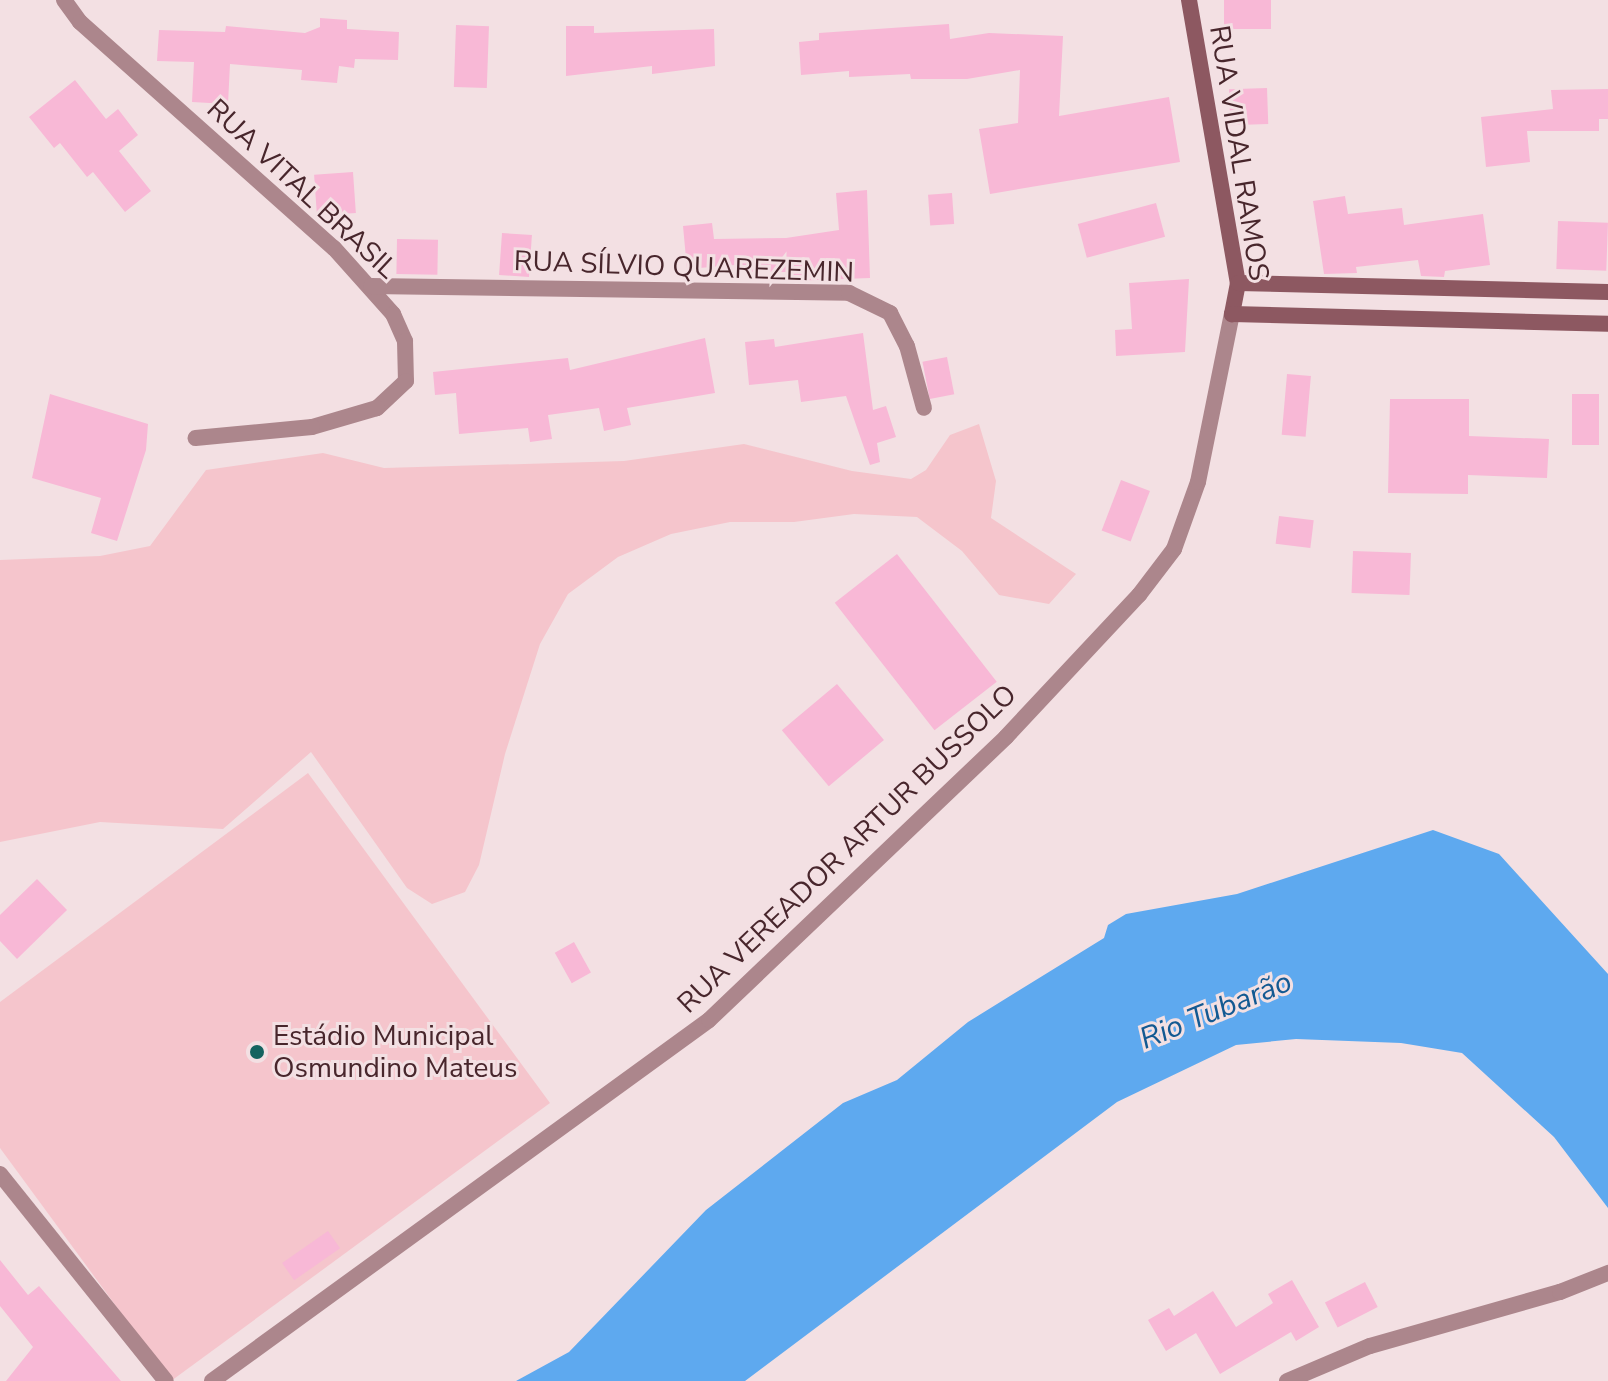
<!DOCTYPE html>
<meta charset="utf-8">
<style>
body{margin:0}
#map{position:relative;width:1608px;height:1381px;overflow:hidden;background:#f3e0e3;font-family:"Nunito Sans",sans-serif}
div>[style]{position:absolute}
.green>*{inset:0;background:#f5c5cc}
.water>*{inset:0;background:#5ea9ef}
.building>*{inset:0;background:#f8b8d6;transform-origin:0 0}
.street>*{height:16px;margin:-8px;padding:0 8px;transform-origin:8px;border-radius:8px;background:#ac868c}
.secondary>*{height:16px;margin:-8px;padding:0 8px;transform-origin:8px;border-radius:8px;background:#8d5861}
.dots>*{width:22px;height:22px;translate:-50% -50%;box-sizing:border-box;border:4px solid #f3e0e3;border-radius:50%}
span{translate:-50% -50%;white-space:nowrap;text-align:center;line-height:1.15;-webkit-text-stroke:6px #f3e0e3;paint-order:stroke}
.street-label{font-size:28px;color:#48262c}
.poi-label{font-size:28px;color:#48262c}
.left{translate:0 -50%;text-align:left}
.water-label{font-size:30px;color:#135992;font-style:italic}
</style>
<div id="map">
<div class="green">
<div style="clip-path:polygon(979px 424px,996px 481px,991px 518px,1076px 574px,1049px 604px,999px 595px,962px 551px,917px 517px,854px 514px,794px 522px,730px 522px,671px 534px,618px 557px,568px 594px,540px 644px,505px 754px,479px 865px,465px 892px,432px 904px,407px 888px,311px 752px,223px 829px,100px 822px,0 842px,0 560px,100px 556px,150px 546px,206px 470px,323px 453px,384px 468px,624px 461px,744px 444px,852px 471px,911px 479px,926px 470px,950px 435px)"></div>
<div style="clip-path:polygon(308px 773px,550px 1103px,171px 1381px,0 1148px,0 1002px)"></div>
</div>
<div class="water">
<div style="clip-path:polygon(1433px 830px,1499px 854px,1608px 974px,1608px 1208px,1554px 1137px,1462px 1053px,1401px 1043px,1296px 1039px,1236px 1045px,1117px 1102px,745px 1381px,498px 1381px,516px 1381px,569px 1352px,706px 1210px,843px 1103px,897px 1080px,968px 1022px,1104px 938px,1108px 925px,1126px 914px,1237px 894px)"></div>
</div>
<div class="building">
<div style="left:1224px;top:0;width:47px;height:29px"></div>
<div style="clip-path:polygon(320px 18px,347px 20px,347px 29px,399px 32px,398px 60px,355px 59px,354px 68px,339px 66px,337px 83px,301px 80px,302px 70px,230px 64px,228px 104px,192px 102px,194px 62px,157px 61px,159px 30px,225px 32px,226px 26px,305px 33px,320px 27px)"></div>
<div style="clip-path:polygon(949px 24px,950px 39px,989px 33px,1063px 36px,1059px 116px,1169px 97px,1180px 162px,990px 194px,979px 129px,1018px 123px,1020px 70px,967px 79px,911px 79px,910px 74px,849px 77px,849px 71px,801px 75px,799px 42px,819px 40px,819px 33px)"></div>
<div style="left:456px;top:25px;width:33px;height:62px;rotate:2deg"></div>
<div style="clip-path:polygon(566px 26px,594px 26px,594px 33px,714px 29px,715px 66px,652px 74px,652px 66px,566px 76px)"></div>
<div style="clip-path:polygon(75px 80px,106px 119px,118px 109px,138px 135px,119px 151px,151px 191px,125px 212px,93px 172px,87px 177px,60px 143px,54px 148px,29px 117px)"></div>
<div style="left:1267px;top:88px;width:36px;height:38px;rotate:88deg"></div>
<div style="clip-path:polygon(1608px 89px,1608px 119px,1599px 119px,1599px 131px,1527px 131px,1530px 162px,1486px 167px,1481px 117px,1553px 109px,1551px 90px)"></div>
<div style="left:353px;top:172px;width:41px;height:39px;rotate:86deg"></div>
<div style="clip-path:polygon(867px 190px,870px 278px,790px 281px,789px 272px,735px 272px,735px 265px,687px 269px,683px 226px,712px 223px,714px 239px,786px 238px,839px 230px,836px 193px)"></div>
<div style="left:952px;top:193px;width:31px;height:24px;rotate:86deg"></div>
<div style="clip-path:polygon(1345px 196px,1348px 214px,1402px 208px,1404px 225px,1483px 214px,1490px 265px,1445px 271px,1444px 277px,1421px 276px,1418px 260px,1356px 267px,1357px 273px,1324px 274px,1313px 201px)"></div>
<div style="left:1156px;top:203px;width:35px;height:81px;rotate:75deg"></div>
<div style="left:1558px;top:221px;width:50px;height:48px;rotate:2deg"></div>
<div style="left:502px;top:233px;width:30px;height:42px;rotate:4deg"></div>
<div style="left:397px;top:239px;width:41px;height:35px;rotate:1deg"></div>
<div style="clip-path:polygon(1189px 279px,1185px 352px,1116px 356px,1115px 330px,1132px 329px,1129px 283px)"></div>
<div style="clip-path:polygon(863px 333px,873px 410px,886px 406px,896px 437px,877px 443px,880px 462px,870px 465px,846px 396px,801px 402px,798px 380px,749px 385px,745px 342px,774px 339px,775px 347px)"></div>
<div style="clip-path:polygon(705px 338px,715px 393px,627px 408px,631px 425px,604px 431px,599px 408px,548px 415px,552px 439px,530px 442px,528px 428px,459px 434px,456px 393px,435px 395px,433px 372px,568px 358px,570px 370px)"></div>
<div style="left:947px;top:357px;width:38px;height:25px;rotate:79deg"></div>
<div style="left:1287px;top:374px;width:24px;height:61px;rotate:5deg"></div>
<div style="clip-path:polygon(50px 394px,148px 424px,146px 450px,117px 541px,91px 533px,101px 498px,32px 478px)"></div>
<div style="left:1572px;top:394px;width:27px;height:51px"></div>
<div style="clip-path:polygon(1390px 399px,1469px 399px,1469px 436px,1549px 439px,1547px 478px,1468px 475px,1468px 494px,1388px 493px)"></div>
<div style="left:1121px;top:480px;width:31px;height:54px;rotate:21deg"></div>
<div style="left:1279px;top:516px;width:35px;height:28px;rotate:7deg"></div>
<div style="left:1353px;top:551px;width:58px;height:42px;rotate:2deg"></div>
<div style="left:897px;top:554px;width:162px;height:79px;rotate:52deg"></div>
<div style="left:837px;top:684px;width:73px;height:72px;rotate:50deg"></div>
<div style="clip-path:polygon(37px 879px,67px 910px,17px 959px,0 941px,0 915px)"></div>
<div style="left:574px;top:942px;width:35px;height:22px;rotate:61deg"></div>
<div style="left:328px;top:1231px;width:21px;height:56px;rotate:55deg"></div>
<div style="clip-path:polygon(0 1260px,28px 1295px,39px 1286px,121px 1381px,6px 1381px,33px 1347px,0 1306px)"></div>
<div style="clip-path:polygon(1292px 1280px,1319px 1327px,1296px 1341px,1291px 1332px,1220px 1374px,1196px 1333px,1166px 1351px,1148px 1320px,1169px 1308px,1174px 1316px,1213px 1291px,1236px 1327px,1273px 1303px,1268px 1294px)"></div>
<div style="left:1365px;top:1282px;width:28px;height:45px;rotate:63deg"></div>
</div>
<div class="street">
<div style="left:64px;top:0;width:27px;rotate:54deg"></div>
<div style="left:80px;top:22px;width:340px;rotate:41.7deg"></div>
<div style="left:334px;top:248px;width:89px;rotate:48.2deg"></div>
<div style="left:393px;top:314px;width:30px;rotate:66deg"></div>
<div style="left:405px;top:341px;width:40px;rotate:88.6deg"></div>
<div style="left:406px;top:381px;width:40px;rotate:137deg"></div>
<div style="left:377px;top:408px;width:68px;rotate:163.7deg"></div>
<div style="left:312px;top:427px;width:117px;rotate:174.6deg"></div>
<div style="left:371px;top:286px;width:478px;rotate:0.8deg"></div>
<div style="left:849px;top:293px;width:46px;rotate:26deg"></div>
<div style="left:890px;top:313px;width:37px;rotate:63deg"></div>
<div style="left:907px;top:346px;width:64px;rotate:74.7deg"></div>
<div style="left:0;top:1174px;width:265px;rotate:51.3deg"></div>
<div style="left:212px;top:1381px;width:614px;rotate:-35.99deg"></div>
<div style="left:709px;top:1020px;width:410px;rotate:-43.6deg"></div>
<div style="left:1006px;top:737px;width:195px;rotate:-46.9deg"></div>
<div style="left:1139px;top:595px;width:58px;rotate:-52.7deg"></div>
<div style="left:1174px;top:549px;width:71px;rotate:-70.3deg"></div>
<div style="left:1198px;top:482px;width:171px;rotate:-78.6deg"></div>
<div style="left:1287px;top:1381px;width:90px;rotate:-22.9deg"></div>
<div style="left:1370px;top:1346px;width:198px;rotate:-15.9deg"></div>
<div style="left:1560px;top:1292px;width:52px;rotate:-21.6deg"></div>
</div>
<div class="secondary">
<div style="left:1189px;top:0;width:287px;rotate:80.2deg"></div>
<div style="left:1238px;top:283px;width:32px;rotate:101deg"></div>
<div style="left:1232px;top:314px;width:376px;rotate:1.5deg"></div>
<div style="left:1238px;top:283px;width:370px;rotate:1.4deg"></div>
</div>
<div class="dots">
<div style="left:257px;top:1052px;background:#15635f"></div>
</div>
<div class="street-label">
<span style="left:1239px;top:153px;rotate:81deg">RUA VIDAL RAMOS</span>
<span style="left:302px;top:189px;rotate:43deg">RUA VITAL BRASIL</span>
<span style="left:684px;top:267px;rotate:2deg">RUA SÍLVIO QUAREZEMIN</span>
<span style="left:847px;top:849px;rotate:-44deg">RUA VEREADOR ARTUR BUSSOLO</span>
</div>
<div class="poi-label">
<span class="left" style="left:273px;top:1052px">Estádio Municipal<br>Osmundino Mateus</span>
</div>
<div class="water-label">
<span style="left:1216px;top:1011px;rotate:-22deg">Rio Tubarão</span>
</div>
</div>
